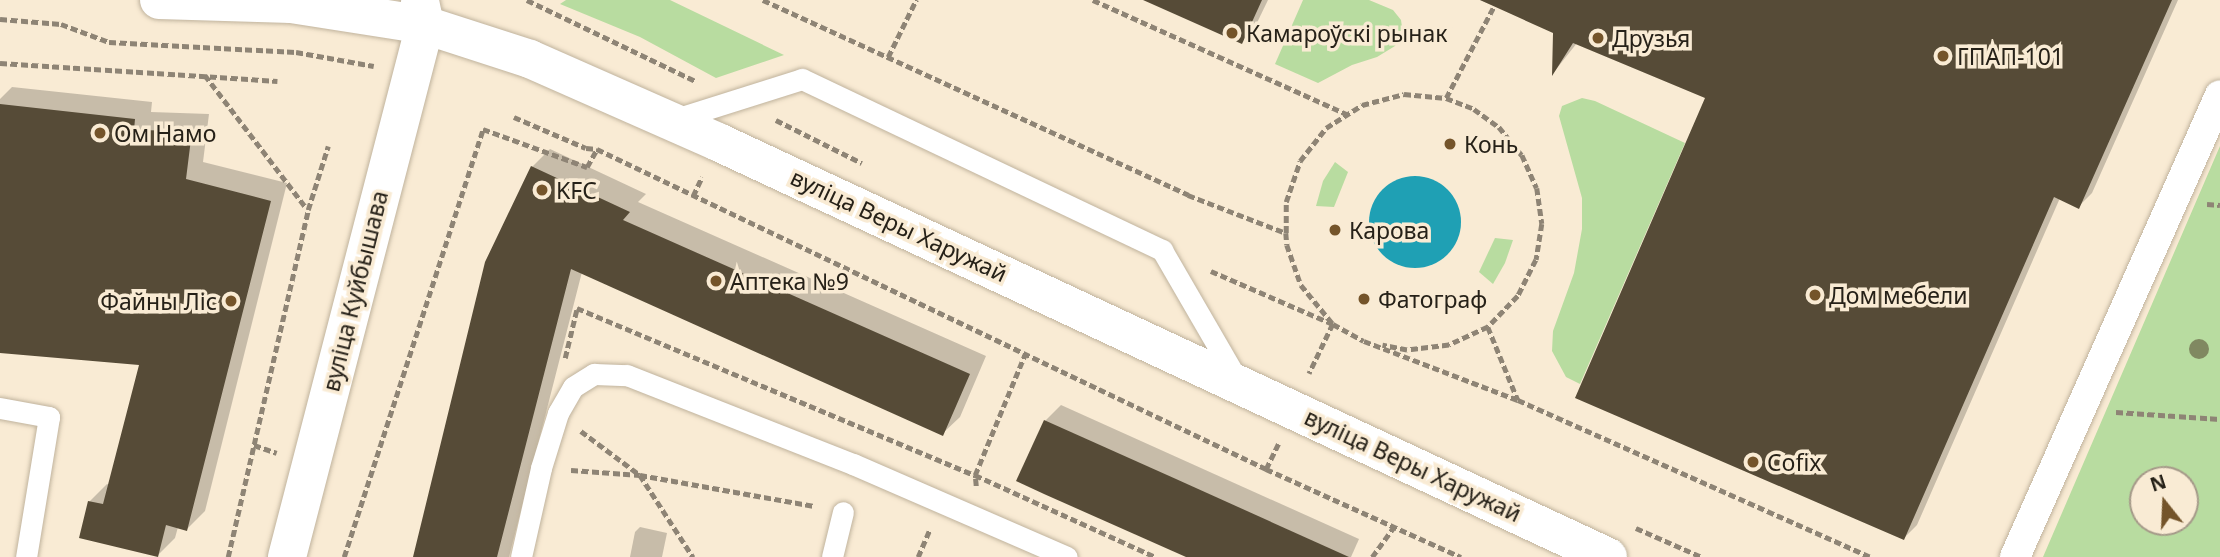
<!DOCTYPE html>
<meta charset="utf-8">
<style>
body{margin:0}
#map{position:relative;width:2220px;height:557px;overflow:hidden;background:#f9ebd4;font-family:"Noto Sans",sans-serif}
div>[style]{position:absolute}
.green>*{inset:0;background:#b8dca0}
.water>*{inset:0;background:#1fa0b4}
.round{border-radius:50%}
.shadow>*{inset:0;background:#0003}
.building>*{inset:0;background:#564b37}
.path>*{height:4.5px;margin-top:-2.25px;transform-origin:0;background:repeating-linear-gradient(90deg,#8e8475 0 7px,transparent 0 10.5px)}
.roads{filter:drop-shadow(0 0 2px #c0b39d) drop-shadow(0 0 2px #c0b39d)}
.service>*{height:21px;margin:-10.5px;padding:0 10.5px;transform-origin:10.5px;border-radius:10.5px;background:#fff}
.pedestrian>*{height:30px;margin:-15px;padding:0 15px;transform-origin:15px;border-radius:15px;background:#fff}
.secondary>*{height:38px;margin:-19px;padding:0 19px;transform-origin:19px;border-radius:19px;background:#fff}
.trees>*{width:20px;height:20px;margin:-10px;border-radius:50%;background:#808861}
.dots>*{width:19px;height:19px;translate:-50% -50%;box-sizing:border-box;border:4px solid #f9ebd4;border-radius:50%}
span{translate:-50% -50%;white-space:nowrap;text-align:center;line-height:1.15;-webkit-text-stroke:7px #f9ebd4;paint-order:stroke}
.poi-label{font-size:23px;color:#262118}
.left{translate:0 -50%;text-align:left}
.right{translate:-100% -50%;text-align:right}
.street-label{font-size:23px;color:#262118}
.north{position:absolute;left:2129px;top:466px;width:70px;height:70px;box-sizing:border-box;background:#f9ebd4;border:2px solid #a59a89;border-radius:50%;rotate:342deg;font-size:19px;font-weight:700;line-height:28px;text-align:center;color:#262118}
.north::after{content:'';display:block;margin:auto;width:24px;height:32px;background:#74542a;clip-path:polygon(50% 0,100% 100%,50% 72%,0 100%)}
</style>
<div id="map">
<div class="green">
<div style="clip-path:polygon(566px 0,670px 0,784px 55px,716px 78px,640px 37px,560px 4px)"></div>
<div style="clip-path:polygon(1303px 0,1369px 0,1393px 10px,1401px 20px,1403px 34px,1395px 46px,1377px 57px,1352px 65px,1318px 83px,1275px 64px)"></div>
<div style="clip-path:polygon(1582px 98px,1595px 101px,1685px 143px,1580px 384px,1566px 377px,1552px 351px,1553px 331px,1574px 273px,1582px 229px,1582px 198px,1559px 116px,1562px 106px)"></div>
<div style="clip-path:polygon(evenodd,2220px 146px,2220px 557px,2043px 557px,2220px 146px,2143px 480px,2185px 480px,2185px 522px,2143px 522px,2143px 480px)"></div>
<div style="clip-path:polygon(1335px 162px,1348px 172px,1334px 207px,1316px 206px,1323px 181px)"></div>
<div style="clip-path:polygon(1495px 238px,1513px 240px,1505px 263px,1493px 284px,1479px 272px)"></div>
</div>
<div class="water">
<div class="round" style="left:1369px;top:176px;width:92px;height:92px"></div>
</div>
<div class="shadow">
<div style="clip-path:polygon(1150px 0,1268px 0,1254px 29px,1241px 42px)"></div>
<div style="clip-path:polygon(1480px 0,2178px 0,2092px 193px,2079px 206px,2060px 198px,1917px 525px,1904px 538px,1707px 97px,1577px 43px,1554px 72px,1555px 31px)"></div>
<div style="clip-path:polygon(12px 87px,152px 102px,151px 112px,209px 114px,203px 162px,287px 183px,205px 511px,187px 529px,178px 527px,175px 538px,157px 556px,89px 502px,107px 484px,110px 485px,141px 364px,0 352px,0 99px)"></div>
<div style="clip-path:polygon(550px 149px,646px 194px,638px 202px,986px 356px,960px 417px,942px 434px,582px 272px,509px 557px,415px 557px,532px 167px)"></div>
<div style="clip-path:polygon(1061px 405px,1359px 539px,1351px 557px,1190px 557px,1018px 480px,1045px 421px)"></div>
<div style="clip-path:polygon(640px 527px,667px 533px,662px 557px,630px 557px,635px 532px)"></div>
</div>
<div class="building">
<div style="clip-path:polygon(1143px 0,1262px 0,1242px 44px)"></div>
<div style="clip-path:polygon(1480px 0,2172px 0,2079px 209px,2054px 197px,1904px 540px,1575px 398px,1705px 98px,1573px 43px,1552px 76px,1553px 33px)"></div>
<div style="clip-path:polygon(0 104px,135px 119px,134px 130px,192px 131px,186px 179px,271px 201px,187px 531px,166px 525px,158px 557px,79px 538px,88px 501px,103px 504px,139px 365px,0 353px)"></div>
<div style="clip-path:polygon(531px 166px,630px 212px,623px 220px,970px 374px,943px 436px,571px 269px,497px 557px,413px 557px,485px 262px)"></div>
<div style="clip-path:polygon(1044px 420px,1176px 479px,1349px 557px,1186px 557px,1044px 494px,1016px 481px)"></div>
</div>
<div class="path">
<div style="left:527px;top:0;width:187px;rotate:25.7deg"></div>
<div style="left:763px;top:0;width:468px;rotate:24.6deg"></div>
<div style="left:1188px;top:195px;width:105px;rotate:21.2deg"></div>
<div style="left:1286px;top:233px;width:12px;rotate:85deg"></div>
<div style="left:1287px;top:245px;width:42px;rotate:70.7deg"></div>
<div style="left:1301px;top:285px;width:50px;rotate:50.6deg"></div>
<div style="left:1333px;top:324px;width:35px;rotate:29deg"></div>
<div style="left:1364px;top:341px;width:165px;rotate:21deg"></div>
<div style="left:1518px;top:400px;width:385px;rotate:24deg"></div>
<div style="left:1093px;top:0;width:278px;rotate:24.2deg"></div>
<div style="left:0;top:19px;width:61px;rotate:4.7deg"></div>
<div style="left:61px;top:24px;width:51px;rotate:20.6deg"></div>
<div style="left:109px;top:42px;width:187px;rotate:3.1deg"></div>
<div style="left:296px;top:52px;width:79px;rotate:10.2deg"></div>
<div style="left:888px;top:57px;width:64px;rotate:-63.8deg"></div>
<div style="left:0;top:63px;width:278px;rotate:3.7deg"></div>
<div style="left:205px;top:75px;width:168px;rotate:52.7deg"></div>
<div style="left:1446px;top:98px;width:104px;rotate:-62.4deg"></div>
<div style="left:514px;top:117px;width:78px;rotate:23.3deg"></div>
<div style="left:586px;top:148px;width:11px;rotate:5deg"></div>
<div style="left:597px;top:149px;width:742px;rotate:25.56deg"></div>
<div style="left:1266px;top:469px;width:214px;rotate:24.3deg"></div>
<div style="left:776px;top:120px;width:96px;rotate:26.6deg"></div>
<div style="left:693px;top:196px;width:21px;rotate:-65deg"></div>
<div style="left:2207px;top:204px;width:13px;rotate:4deg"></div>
<div style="left:1286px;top:233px;width:31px;rotate:-90deg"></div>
<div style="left:1286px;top:202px;width:43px;rotate:-71.1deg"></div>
<div style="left:1300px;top:161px;width:42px;rotate:-51.8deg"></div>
<div style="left:1326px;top:128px;width:43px;rotate:-32.6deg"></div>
<div style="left:1362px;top:105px;width:43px;rotate:-14.7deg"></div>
<div style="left:1404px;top:94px;width:42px;rotate:5.4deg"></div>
<div style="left:1446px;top:98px;width:30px;rotate:21deg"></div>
<div style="left:1474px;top:109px;width:31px;rotate:36deg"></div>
<div style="left:1499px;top:127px;width:36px;rotate:51deg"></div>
<div style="left:1522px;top:155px;width:36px;rotate:66deg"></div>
<div style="left:1537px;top:188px;width:36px;rotate:82deg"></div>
<div style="left:1542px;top:224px;width:36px;rotate:99deg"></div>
<div style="left:1536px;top:260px;width:40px;rotate:116.6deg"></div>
<div style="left:1518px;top:296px;width:43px;rotate:134.1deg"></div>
<div style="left:1488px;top:327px;width:43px;rotate:155.2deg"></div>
<div style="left:1449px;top:345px;width:42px;rotate:173.2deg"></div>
<div style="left:1407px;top:350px;width:25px;rotate:-169deg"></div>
<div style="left:1211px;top:271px;width:133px;rotate:23.5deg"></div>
<div style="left:1333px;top:324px;width:55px;rotate:115.6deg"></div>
<div style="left:1488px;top:327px;width:79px;rotate:67.7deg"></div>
<div style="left:565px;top:358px;width:51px;rotate:-76.5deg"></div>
<div style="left:577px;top:308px;width:432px;rotate:22.8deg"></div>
<div style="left:975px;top:475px;width:199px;rotate:24.4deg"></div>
<div style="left:2116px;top:412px;width:104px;rotate:3.9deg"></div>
<div style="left:581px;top:431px;width:74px;rotate:36.7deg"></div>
<div style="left:640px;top:475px;width:98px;rotate:57.1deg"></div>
<div style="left:254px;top:445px;width:24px;rotate:19deg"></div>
<div style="left:1266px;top:469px;width:28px;rotate:-64deg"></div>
<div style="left:571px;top:470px;width:69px;rotate:4.1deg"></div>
<div style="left:640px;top:475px;width:177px;rotate:10.1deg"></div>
<div style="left:976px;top:486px;width:11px;rotate:-95deg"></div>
<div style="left:975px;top:475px;width:131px;rotate:-67.5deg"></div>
<div style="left:1636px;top:528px;width:72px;rotate:23.7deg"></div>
<div style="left:228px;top:557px;width:356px;rotate:-77deg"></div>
<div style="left:308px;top:210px;width:67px;rotate:-72.6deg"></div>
<div style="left:344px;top:557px;width:450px;rotate:-72deg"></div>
<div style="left:483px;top:129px;width:111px;rotate:20.1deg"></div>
<div style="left:587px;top:167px;width:21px;rotate:-61deg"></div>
<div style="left:918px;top:557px;width:30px;rotate:-67deg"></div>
<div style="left:1372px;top:557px;width:37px;rotate:-54deg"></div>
</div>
<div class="roads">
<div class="service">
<div style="left:672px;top:120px;width:136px;rotate:-17.5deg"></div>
<div style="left:802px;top:79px;width:399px;rotate:25.4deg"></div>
<div style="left:1162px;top:250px;width:151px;rotate:59.9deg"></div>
<div style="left:0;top:408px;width:50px;rotate:10.4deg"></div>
<div style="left:49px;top:417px;width:142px;rotate:99.3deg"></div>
<div style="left:521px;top:557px;width:91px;rotate:-77.3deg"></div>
<div style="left:541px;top:468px;width:58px;rotate:-72.8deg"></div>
<div style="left:558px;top:413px;width:30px;rotate:-60deg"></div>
<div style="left:573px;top:387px;width:25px;rotate:-32deg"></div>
<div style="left:594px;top:374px;width:33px;rotate:2deg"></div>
<div style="left:627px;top:375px;width:243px;rotate:21.5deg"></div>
<div style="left:853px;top:464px;width:233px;rotate:23.5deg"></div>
<div style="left:832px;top:557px;width:46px;rotate:-76.3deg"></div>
</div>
<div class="pedestrian">
<div style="left:2015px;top:557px;width:505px;rotate:-66.07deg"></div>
</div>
<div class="secondary">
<div style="left:159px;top:0;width:132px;rotate:1.7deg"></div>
<div style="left:291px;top:4px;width:136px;rotate:8.9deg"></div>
<div style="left:425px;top:25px;width:110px;rotate:17.9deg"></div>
<div style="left:530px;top:59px;width:206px;rotate:23.8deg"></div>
<div style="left:718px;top:142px;width:982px;rotate:25deg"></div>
<div style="left:287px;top:557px;width:550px;rotate:-75.46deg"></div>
<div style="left:425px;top:25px;width:24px;rotate:-102deg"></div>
</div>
</div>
<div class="trees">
<div style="left:2199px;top:349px"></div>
</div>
<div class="dots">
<div style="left:1232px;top:33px;background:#74542a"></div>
<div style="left:1598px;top:38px;background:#74542a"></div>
<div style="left:1943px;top:56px;background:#74542a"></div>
<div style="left:100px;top:133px;background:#74542a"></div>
<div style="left:1450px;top:144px;background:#74542a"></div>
<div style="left:542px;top:190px;background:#74542a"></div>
<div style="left:1335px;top:230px;background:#74542a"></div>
<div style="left:716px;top:281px;background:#74542a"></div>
<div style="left:1815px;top:295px;background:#74542a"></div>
<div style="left:1364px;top:299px;background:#74542a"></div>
<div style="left:231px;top:301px;background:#74542a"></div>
<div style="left:1753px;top:462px;background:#74542a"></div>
</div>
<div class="poi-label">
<span class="left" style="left:1246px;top:33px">Камароўскі рынак</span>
<span class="left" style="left:1612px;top:38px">Друзья</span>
<span class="left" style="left:1957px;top:56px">ГПАП-101</span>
<span class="left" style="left:114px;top:133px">Ом Намо</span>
<span class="left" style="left:1464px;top:144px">Конь</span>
<span class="left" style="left:556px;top:190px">KFC</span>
<span class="left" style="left:1349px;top:230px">Карова</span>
<span class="left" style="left:730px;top:281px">Аптека №9</span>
<span class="left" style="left:1829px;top:295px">Дом мебели</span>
<span class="left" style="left:1378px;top:299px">Фатограф</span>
<span class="right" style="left:217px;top:301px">Файны Ліс</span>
<span class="left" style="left:1767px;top:462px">Cofix</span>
</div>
<div class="street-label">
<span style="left:899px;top:225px;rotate:25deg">вуліца Веры Харужай</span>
<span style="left:355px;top:291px;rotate:-76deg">вуліца Куйбышава</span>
<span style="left:1413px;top:465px;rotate:25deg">вуліца Веры Харужай</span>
</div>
<div class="north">N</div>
</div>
